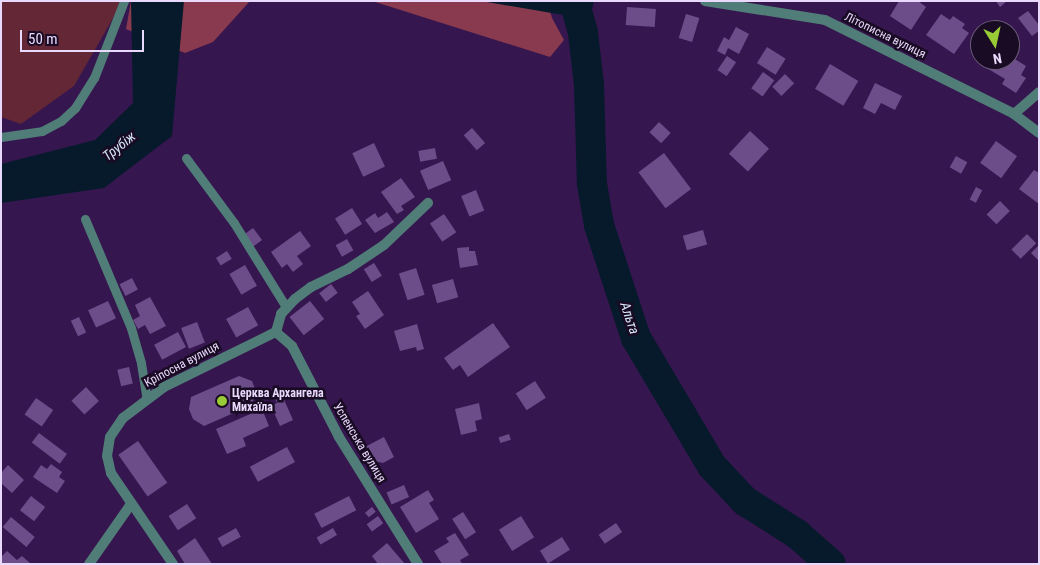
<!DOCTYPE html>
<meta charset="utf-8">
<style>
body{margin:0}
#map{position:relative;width:1040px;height:565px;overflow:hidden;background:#36164f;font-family:"Roboto Condensed",sans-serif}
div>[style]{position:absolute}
.green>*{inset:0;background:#632736}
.forest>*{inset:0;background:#893a4e}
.water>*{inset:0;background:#061a2b}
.river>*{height:30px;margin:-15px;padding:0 15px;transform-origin:15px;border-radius:15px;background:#061a2b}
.building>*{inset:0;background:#6c4d8a;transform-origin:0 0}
.service>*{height:9px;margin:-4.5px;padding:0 4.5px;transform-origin:4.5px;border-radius:4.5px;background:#517d78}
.minor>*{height:10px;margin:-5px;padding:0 5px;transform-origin:5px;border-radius:5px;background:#517d78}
.dots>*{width:14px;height:14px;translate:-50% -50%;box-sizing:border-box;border:2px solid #180b23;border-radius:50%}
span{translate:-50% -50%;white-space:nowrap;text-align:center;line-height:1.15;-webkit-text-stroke:5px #180b23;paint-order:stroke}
.street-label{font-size:12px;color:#e9d9fc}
.poi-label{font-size:12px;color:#e9d9fc;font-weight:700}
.left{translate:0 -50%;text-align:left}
.water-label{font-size:14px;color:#d5e6f5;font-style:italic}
.frame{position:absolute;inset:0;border:2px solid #e9d9fc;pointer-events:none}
.north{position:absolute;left:970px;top:20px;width:50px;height:50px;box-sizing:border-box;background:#180b23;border:1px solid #6c5d7a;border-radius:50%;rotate:170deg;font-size:14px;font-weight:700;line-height:20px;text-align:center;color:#e9d9fc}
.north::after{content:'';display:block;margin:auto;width:18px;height:22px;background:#99cb36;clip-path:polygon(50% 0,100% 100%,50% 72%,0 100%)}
.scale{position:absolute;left:20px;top:30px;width:124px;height:22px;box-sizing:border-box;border:2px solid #e9d9fc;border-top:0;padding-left:6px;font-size:15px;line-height:18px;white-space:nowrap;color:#e9d9fc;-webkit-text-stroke:4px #180b23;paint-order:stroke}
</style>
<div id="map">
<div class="green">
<div style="clip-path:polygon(1px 1px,123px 1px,74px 86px,21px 124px,1px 117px)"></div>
</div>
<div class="forest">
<div style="clip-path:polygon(131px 1px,250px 1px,213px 42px,185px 53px,126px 29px)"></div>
<div style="clip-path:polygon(372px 1px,547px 1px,552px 18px,564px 40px,550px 57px)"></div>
</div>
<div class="water">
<div style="clip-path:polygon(131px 1px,184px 1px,172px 136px,104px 188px,1px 203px,1px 164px,95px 140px,133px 103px)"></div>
<div style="clip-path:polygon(481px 1px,594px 1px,587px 30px,578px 29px,569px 16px)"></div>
</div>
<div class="river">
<div style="left:574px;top:1px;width:33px;rotate:74deg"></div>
<div style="left:583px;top:33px;width:52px;rotate:83.4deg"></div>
<div style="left:589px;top:85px;width:99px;rotate:88.3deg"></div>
<div style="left:592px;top:184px;width:42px;rotate:80.3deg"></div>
<div style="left:599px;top:225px;width:119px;rotate:71.9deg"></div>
<div style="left:636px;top:338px;width:149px;rotate:59.3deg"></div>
<div style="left:712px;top:466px;width:48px;rotate:46.7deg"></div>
<div style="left:745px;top:501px;width:62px;rotate:32.4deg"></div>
<div style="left:797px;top:534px;width:45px;rotate:41.4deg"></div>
</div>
<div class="building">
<div style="clip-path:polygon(899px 1px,918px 1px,926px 7px,911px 30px,890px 16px)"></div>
<div style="clip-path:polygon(996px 1px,1007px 1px,1000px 7px)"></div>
<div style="left:627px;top:7px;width:29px;height:18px;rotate:4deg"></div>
<div style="clip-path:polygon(1028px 11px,1039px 25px,1039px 31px,1032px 36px,1018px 18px)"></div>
<div style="left:686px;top:14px;width:14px;height:25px;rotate:17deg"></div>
<div style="clip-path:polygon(941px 14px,950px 20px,953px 16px,965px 24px,962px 28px,969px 33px,954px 54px,926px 35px)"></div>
<div style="clip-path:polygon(736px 27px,749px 34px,739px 54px,728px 48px,725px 55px,717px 51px,724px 37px,729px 40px)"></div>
<div style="left:767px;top:47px;width:22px;height:19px;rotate:32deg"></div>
<div style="left:727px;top:56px;width:11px;height:17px;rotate:34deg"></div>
<div style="clip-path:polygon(1010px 56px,1026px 66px,1021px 75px,1026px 78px,1016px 93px,1002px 84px,1005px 79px,985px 67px,989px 60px,1010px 60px)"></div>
<div style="left:830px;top:64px;width:33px;height:29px;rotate:31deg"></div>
<div style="left:763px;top:72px;width:14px;height:20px;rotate:36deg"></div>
<div style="left:785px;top:74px;width:13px;height:18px;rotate:45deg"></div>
<div style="clip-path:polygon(875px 83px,902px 96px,895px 110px,881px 103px,875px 114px,863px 108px)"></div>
<div style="left:659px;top:122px;width:16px;height:14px;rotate:43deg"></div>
<div style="left:472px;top:128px;width:20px;height:11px;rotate:49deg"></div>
<div style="left:750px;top:131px;width:26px;height:31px;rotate:43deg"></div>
<div style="left:996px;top:141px;width:26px;height:27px;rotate:36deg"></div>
<div style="left:374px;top:143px;width:26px;height:24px;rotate:65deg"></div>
<div style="left:435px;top:148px;width:11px;height:17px;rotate:80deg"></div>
<div style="left:664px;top:153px;width:45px;height:32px;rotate:53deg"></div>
<div style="left:956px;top:156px;width:13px;height:13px;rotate:29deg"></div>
<div style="left:443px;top:161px;width:21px;height:25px;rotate:67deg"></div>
<div style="clip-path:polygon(1034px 170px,1039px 173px,1039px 204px,1019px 189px)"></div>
<div style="clip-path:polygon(401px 178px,415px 197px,401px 206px,404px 210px,397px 214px,381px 192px)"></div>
<div style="left:976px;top:187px;width:7px;height:14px;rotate:27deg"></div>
<div style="left:476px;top:190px;width:22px;height:16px;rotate:68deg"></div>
<div style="left:1000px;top:201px;width:14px;height:19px;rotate:45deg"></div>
<div style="left:352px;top:208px;width:19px;height:20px;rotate:58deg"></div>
<div style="clip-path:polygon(387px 212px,394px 222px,375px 233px,365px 220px,375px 213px,378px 218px)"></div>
<div style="left:444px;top:214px;width:22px;height:17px;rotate:56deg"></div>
<div style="left:253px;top:228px;width:15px;height:11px;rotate:53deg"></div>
<div style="left:703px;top:230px;width:15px;height:21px;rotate:74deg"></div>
<div style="clip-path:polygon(300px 231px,311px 246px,297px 256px,303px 264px,293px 272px,287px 264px,282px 268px,271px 252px)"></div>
<div style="left:1027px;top:234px;width:13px;height:22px;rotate:45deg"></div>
<div style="left:347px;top:239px;width:13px;height:13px;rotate:61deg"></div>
<div style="clip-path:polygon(1039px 245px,1039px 261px,1031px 253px)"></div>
<div style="clip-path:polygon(469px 247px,469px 251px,475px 251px,478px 265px,460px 268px,457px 248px)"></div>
<div style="left:227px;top:251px;width:9px;height:13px;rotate:58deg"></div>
<div style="left:374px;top:263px;width:15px;height:12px;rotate:58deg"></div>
<div style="left:245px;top:265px;width:24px;height:18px;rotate:60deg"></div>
<div style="left:416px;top:268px;width:28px;height:18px;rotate:72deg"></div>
<div style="left:132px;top:278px;width:13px;height:14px;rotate:63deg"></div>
<div style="left:453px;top:279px;width:19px;height:22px;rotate:74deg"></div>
<div style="left:331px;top:284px;width:11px;height:15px;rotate:52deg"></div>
<div style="clip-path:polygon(368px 291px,384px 315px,365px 329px,356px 316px,360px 314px,352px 302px)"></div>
<div style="clip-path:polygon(150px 297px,166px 326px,150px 334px,145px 325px,138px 329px,133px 320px,140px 316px,135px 305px)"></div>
<div style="left:108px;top:301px;width:19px;height:22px;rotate:65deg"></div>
<div style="left:310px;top:301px;width:23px;height:26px;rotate:52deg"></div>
<div style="left:248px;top:307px;width:21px;height:25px;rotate:61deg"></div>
<div style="left:79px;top:317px;width:17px;height:9px;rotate:65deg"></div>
<div style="left:197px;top:322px;width:22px;height:17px;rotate:69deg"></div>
<div style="clip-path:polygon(493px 323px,510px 347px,468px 377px,460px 365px,453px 370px,444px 358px)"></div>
<div style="clip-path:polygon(417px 324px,424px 349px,417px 351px,416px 347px,400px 351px,394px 331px)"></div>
<div style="left:178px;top:332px;width:17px;height:27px;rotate:62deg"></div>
<div style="left:129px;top:367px;width:17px;height:12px;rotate:77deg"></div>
<div style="clip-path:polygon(239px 376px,252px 381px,256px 392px,252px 405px,204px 426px,193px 419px,189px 409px,191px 397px)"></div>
<div style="left:535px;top:381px;width:20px;height:23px;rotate:57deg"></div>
<div style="left:86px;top:387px;width:19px;height:20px;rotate:47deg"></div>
<div style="clip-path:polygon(282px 395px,293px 420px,280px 426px,271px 406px,277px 403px,275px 398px)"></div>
<div style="left:36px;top:398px;width:21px;height:20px;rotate:35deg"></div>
<div style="clip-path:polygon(479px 403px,482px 419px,475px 421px,477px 431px,461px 435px,455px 409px)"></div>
<div style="clip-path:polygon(262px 409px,269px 426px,243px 438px,246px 446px,227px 454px,216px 429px)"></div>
<div style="left:39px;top:433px;width:35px;height:12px;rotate:37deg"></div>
<div style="left:509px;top:434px;width:6px;height:11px;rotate:72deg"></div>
<div style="clip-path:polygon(384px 437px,394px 457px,383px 463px,370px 460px,363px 448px)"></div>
<div style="left:138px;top:441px;width:51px;height:24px;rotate:55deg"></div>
<div style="left:287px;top:447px;width:17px;height:42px;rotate:62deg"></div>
<div style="clip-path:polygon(51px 464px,62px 472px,59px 477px,65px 481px,57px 493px,33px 477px,41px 465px,47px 469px)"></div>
<div style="clip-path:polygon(8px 465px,24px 480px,12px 493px,1px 483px,1px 473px)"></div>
<div style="left:404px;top:485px;width:13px;height:19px;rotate:67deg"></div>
<div style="clip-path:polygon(428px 490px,434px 500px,429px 503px,439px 519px,416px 533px,400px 507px)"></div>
<div style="left:31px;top:496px;width:18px;height:18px;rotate:38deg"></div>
<div style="left:349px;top:496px;width:16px;height:39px;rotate:63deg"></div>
<div style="left:187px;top:504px;width:17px;height:22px;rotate:57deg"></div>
<div style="left:372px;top:507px;width:6px;height:9px;rotate:51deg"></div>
<div style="left:463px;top:512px;width:24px;height:13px;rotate:57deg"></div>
<div style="left:378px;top:516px;width:9px;height:14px;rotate:54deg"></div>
<div style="left:521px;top:516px;width:25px;height:26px;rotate:58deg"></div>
<div style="left:11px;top:517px;width:31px;height:13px;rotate:40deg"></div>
<div style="left:616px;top:523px;width:11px;height:21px;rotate:56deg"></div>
<div style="left:236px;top:528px;width:10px;height:21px;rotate:61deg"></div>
<div style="left:333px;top:528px;width:8px;height:19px;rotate:60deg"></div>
<div style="clip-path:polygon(455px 533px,469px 555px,460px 560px,462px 564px,442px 564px,434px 551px,449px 542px,446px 538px)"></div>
<div style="left:562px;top:537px;width:15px;height:26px;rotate:58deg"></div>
<div style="clip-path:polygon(195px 538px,212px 564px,185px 564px,177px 551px)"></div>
<div style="clip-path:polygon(387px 543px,405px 564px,378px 564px,372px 556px)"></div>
<div style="clip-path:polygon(7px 551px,17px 560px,22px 556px,31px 564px,1px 564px,1px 557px)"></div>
</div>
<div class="service">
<div style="left:1px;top:137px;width:41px;rotate:-8.3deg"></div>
<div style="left:42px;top:131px;width:21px;rotate:-28deg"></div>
<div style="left:61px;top:121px;width:19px;rotate:-43deg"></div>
<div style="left:75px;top:108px;width:36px;rotate:-58deg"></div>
<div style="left:94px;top:78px;width:83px;rotate:-68.7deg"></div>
<div style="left:186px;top:158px;width:81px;rotate:53.6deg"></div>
<div style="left:234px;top:223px;width:99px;rotate:58.2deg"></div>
<div style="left:85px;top:219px;width:118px;rotate:67.1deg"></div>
<div style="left:131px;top:328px;width:36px;rotate:74deg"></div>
<div style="left:141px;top:363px;width:36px;rotate:81deg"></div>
</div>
<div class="minor">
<div style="left:705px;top:1px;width:121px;rotate:9deg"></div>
<div style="left:825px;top:20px;width:211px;rotate:26.4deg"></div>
<div style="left:1014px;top:114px;width:31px;rotate:37deg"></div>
<div style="left:1014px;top:114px;width:33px;rotate:-41deg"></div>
<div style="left:89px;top:564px;width:73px;rotate:-55deg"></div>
<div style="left:173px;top:564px;width:110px;rotate:-124.3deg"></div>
<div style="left:111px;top:473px;width:17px;rotate:-103deg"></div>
<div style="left:107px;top:456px;width:19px;rotate:-81deg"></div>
<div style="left:110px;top:437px;width:23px;rotate:-56deg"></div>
<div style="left:123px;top:418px;width:51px;rotate:-37.1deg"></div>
<div style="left:164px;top:387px;width:125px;rotate:-26.2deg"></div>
<div style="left:418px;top:564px;width:150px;rotate:-121.9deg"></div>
<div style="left:339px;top:437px;width:102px;rotate:-117.3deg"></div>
<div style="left:292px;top:346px;width:21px;rotate:-139deg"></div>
<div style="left:276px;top:332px;width:19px;rotate:-74deg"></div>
<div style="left:281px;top:314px;width:21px;rotate:-47deg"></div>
<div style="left:295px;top:299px;width:20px;rotate:-37deg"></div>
<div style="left:311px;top:287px;width:41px;rotate:-25.9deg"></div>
<div style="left:348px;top:269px;width:43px;rotate:-33.7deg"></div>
<div style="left:384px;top:245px;width:61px;rotate:-43.7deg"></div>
</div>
<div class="dots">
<div style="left:222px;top:401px;background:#99cb36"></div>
</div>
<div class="street-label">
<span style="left:885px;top:36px;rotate:26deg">Літописна вулиця</span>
<span style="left:182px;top:365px;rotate:-28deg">Кріпосна вулиця</span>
<span style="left:359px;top:443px;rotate:59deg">Успенська вулиця</span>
</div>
<div class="poi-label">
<span class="left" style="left:232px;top:401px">Церква Архангела<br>Михаїла</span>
</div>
<div class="water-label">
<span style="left:119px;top:146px;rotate:-39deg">Трубіж</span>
<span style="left:630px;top:318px;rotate:71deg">Альта</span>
</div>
<div class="frame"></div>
<div class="north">N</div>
<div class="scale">50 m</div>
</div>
